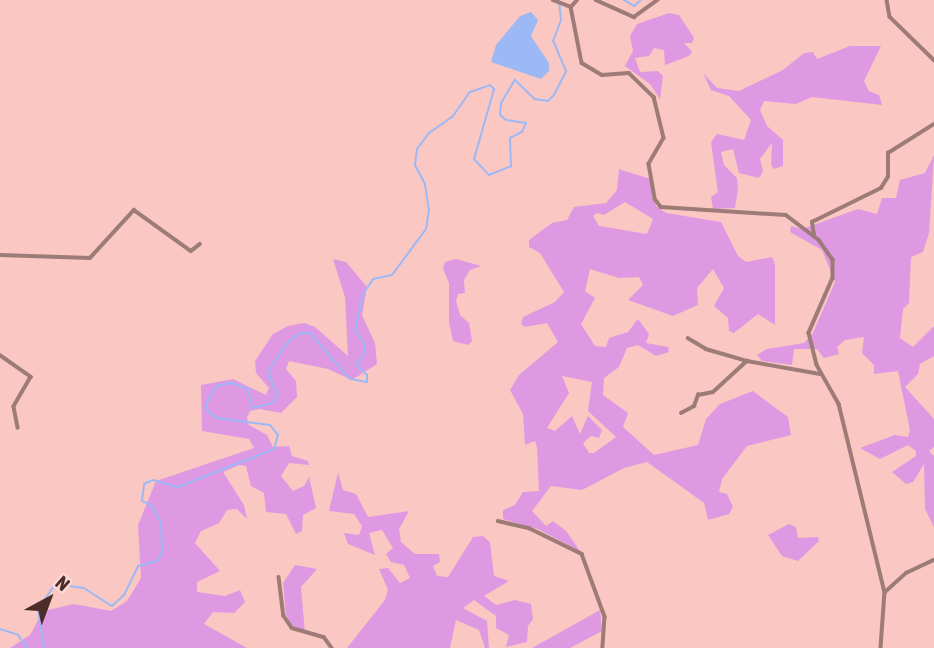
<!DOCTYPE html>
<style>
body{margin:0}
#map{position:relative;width:934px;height:648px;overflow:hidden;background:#fac7c2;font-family:"Asap Condensed",sans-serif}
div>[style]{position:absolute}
.green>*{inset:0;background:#df99e3}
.water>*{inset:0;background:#9cb9f6}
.stream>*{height:2px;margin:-1px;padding:0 1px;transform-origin:1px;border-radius:1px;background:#9cb9f6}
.street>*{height:3.5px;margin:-1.75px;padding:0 1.75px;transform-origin:1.75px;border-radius:1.75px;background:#9d7b77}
span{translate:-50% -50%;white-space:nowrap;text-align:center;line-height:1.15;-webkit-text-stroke:5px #fbd9d5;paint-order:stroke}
.north{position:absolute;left:14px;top:564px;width:70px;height:70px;-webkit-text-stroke:5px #fbd9d5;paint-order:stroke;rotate:41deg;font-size:19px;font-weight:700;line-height:28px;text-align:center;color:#4c2c29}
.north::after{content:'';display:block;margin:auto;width:24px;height:32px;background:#4c2c29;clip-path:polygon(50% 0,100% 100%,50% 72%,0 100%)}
</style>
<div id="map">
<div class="green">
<div style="clip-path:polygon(669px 13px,679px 15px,694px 38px,692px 43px,684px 43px,692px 52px,689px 56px,665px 65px,664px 50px,654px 48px,649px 56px,635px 58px,640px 72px,658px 71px,663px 76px,660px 99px,650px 84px,625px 66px,633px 51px,630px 36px,637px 24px)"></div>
<div style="clip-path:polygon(850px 46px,881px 46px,864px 81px,869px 91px,879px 95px,882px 105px,812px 97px,796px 104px,764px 101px,760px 110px,767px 126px,783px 140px,783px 166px,774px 169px,771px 165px,772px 143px,760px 159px,763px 171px,759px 178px,739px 173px,733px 149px,721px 152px,724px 165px,737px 178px,738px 190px,735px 208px,713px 209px,711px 197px,718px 192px,711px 142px,717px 134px,744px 140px,751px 120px,729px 96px,711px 90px,703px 73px,717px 88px,739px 91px,783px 70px,804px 53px,813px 52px,817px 59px)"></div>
<div style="clip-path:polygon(934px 155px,929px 233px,923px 252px,911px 257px,909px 303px,903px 309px,900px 338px,913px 347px,934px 326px,934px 356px,920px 364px,918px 374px,905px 387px,934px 419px,934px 447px,929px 451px,934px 456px,934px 527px,925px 509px,924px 464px,913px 482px,906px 484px,892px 472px,916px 456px,916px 451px,908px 445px,880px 459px,860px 448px,895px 435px,908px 437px,910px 430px,898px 371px,874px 374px,874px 365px,862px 353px,864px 337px,845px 340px,837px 347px,839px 354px,824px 358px,817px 349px,794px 349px,792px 365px,762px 361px,757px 355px,767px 349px,804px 343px,813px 333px,835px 282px,822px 250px,790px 232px,791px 226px,802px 229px,858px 209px,877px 214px,882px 198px,896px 198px,900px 180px,925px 173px)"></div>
<div style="clip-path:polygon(evenodd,619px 169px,650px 179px,656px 206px,666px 213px,721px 222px,738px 256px,746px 262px,772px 257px,775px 264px,775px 325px,758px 314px,734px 333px,729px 331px,728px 318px,714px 306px,724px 288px,713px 269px,697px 288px,698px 305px,673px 316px,628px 300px,643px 285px,639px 277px,619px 278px,590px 269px,585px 291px,595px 298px,581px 324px,595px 346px,606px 347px,609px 338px,628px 332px,638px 319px,649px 334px,646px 343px,668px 347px,669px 352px,656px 356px,638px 345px,627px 348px,619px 367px,604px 378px,603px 395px,628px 413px,623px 427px,654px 455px,698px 445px,706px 419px,720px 404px,753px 391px,788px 417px,791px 435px,747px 446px,722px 479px,719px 492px,727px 494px,733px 507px,729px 514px,708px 520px,704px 503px,647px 462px,624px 468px,582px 490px,551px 486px,532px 511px,546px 526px,553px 521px,566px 531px,580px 551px,538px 529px,503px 519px,503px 510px,515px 505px,523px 492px,539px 491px,537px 447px,535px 441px,525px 445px,523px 414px,510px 390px,519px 375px,558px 342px,547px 323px,525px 327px,521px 324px,523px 317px,555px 302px,564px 292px,540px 253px,529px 247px,529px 240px,552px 223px,567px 220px,574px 207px,606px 203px,617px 190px,619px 169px,625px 202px,653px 219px,647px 234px,599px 226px,593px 216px,597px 213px,604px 215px,625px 202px,619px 169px,562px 376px,592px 382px,588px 411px,616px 437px,594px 453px,589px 453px,583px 443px,591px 436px,599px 438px,602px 430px,588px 416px,580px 434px,572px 416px,555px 431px,547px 428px,569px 393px,562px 376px)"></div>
<div style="clip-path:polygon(333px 259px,346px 262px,367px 287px,362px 315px,375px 343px,377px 364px,352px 380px,328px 369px,289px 361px,286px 369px,296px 381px,297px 397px,281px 413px,259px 409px,250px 411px,247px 418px,249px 425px,267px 435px,273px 447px,289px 446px,292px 456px,308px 461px,309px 465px,289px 463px,281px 476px,293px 491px,304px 486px,309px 477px,316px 508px,303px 515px,302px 531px,296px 534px,286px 514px,266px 512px,264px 493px,251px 486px,246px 466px,239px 465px,223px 472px,244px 505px,247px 519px,237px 509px,227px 510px,219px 523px,201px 531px,195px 543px,220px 571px,197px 582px,197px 592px,225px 596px,240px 590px,245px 602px,234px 613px,213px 612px,204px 624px,247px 648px,10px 648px,30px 635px,43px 611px,74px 604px,111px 611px,127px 601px,141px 578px,138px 525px,156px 481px,254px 448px,249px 439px,202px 431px,201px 385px,233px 379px,266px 395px,269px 388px,256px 373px,255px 361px,273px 334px,288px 326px,304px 323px,315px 327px,348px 356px,345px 297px)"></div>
<div style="clip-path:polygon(456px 259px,481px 266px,470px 270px,464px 280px,465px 293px,458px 294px,456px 301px,460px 315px,469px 323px,472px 341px,468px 345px,453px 341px,449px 322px,449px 283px,443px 269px,445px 262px)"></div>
<div style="clip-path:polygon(338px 473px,343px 490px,356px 494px,368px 517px,409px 511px,399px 529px,401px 542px,415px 554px,439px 554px,440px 562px,433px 566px,437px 576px,448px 577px,473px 537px,483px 536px,490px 542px,494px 576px,509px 581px,484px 596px,496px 605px,515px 600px,531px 604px,533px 619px,528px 626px,527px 642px,506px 647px,509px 635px,496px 628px,496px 616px,474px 600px,463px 608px,487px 621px,489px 648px,485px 648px,479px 630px,456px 620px,450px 648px,347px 648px,385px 600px,388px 590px,379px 569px,388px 568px,400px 583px,410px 578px,404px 565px,391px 562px,386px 554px,393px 548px,382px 530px,369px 533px,375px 555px,348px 544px,344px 533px,359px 535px,362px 526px,354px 514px,329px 511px)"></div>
<div style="clip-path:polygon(789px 524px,796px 527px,798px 538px,818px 537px,819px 541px,798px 561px,782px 556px,768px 535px)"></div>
<div style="clip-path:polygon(295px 565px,317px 569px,301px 587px,305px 633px,293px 627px,286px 615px,283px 583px)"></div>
<div style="clip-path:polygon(600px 610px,602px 631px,570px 648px,532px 648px)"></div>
</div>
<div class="water">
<div style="clip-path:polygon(531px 12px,538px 20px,531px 36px,549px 63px,549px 71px,541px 79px,491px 62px,496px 45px,520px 16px)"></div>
</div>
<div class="stream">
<div style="left:624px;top:0;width:12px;rotate:31deg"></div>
<div style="left:634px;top:6px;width:9px;rotate:-41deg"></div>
<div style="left:0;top:629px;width:19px;rotate:18deg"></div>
<div style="left:18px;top:635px;width:16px;rotate:55deg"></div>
<div style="left:44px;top:648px;width:38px;rotate:-99deg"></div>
<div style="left:38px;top:610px;width:31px;rotate:-57deg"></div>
<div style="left:55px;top:584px;width:29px;rotate:8deg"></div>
<div style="left:84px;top:588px;width:33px;rotate:33deg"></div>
<div style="left:112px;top:606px;width:16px;rotate:-43deg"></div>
<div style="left:124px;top:595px;width:32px;rotate:-64deg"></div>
<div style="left:138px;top:566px;width:20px;rotate:-15deg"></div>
<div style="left:157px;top:561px;width:9px;rotate:-58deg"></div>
<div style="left:162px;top:553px;width:31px;rotate:-92deg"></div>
<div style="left:161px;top:522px;width:20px;rotate:-120deg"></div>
<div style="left:151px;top:505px;width:10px;rotate:-156deg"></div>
<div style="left:142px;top:501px;width:17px;rotate:-83deg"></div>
<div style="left:144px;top:484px;width:10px;rotate:-24deg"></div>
<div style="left:153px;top:480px;width:26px;rotate:16deg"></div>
<div style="left:178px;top:487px;width:103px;rotate:-21.6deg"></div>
<div style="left:274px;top:449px;width:15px;rotate:-74deg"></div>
<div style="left:278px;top:435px;width:13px;rotate:-129deg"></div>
<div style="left:270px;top:425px;width:53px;rotate:-172.5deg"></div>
<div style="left:217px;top:418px;width:11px;rotate:-146deg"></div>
<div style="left:208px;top:412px;width:8px;rotate:-104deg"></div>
<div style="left:206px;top:404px;width:21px;rotate:-61deg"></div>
<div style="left:216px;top:386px;width:16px;rotate:-11deg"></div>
<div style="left:232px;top:383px;width:17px;rotate:21deg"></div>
<div style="left:248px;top:389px;width:19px;rotate:78deg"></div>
<div style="left:252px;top:408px;width:21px;rotate:-14deg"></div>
<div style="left:272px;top:403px;width:10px;rotate:-53deg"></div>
<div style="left:278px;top:395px;width:21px;rotate:-115deg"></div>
<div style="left:269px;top:376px;width:8px;rotate:-83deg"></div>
<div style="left:270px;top:368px;width:32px;rotate:-55deg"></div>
<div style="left:288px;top:342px;width:16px;rotate:-35deg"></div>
<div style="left:301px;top:333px;width:9px"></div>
<div style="left:310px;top:333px;width:61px;rotate:49deg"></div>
<div style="left:350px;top:379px;width:17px;rotate:10deg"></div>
<div style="left:367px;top:382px;width:7px;rotate:-90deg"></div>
<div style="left:367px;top:375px;width:15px;rotate:-138deg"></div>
<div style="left:356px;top:365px;width:16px;rotate:-55deg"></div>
<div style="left:365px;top:352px;width:8px;rotate:-90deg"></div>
<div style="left:365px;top:344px;width:17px;rotate:-126deg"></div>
<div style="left:355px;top:330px;width:37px;rotate:-77deg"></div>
<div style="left:363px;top:294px;width:18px;rotate:-56deg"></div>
<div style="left:373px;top:279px;width:19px;rotate:-12deg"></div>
<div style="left:392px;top:275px;width:57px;rotate:-53.5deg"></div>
<div style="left:426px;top:229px;width:19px;rotate:-81deg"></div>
<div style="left:429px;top:210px;width:26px;rotate:-99deg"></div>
<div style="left:425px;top:184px;width:21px;rotate:-118deg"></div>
<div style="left:415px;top:165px;width:16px;rotate:-83deg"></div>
<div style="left:417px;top:149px;width:20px;rotate:-53deg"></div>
<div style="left:429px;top:133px;width:29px;rotate:-35deg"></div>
<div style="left:453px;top:116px;width:29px;rotate:-55deg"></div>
<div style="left:470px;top:92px;width:21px;rotate:-19deg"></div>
<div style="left:490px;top:85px;width:6px;rotate:45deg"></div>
<div style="left:494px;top:89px;width:73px;rotate:105.9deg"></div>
<div style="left:474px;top:159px;width:22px;rotate:47deg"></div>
<div style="left:489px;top:175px;width:24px;rotate:-22deg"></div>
<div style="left:511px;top:166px;width:28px;rotate:-92deg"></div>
<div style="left:510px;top:138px;width:13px;rotate:-27deg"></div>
<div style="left:522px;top:132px;width:10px;rotate:-66deg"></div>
<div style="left:526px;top:123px;width:20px;rotate:-171deg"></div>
<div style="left:506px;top:120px;width:8px;rotate:-140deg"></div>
<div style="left:500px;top:115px;width:12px;rotate:-85deg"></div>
<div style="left:501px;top:103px;width:27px;rotate:-59deg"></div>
<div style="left:515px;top:80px;width:28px;rotate:44deg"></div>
<div style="left:535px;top:99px;width:13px;rotate:9deg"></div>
<div style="left:548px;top:101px;width:8px;rotate:-45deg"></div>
<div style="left:554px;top:95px;width:27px;rotate:-63deg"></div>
<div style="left:566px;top:71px;width:33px;rotate:-113deg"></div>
<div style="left:553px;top:41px;width:22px;rotate:-69deg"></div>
<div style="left:561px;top:20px;width:20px;rotate:-96deg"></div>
</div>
<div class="street">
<div style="left:553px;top:0;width:19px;rotate:21deg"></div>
<div style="left:571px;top:7px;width:9px;rotate:-49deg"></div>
<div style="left:596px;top:0;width:42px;rotate:24.1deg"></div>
<div style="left:634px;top:17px;width:29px;rotate:-36deg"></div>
<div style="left:887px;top:0;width:17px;rotate:80deg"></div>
<div style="left:890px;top:17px;width:62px;rotate:44.3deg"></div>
<div style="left:571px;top:7px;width:57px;rotate:78.9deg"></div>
<div style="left:582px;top:63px;width:23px;rotate:31deg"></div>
<div style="left:602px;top:75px;width:27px;rotate:-4deg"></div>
<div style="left:629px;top:73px;width:35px;rotate:44deg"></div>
<div style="left:654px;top:97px;width:42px;rotate:76.3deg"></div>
<div style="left:664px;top:138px;width:30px;rotate:120deg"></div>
<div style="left:649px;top:164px;width:36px;rotate:80deg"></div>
<div style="left:655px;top:199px;width:10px;rotate:53deg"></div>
<div style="left:661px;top:207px;width:125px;rotate:3.7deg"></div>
<div style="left:786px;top:215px;width:41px;rotate:37.1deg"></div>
<div style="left:819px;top:240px;width:24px;rotate:55deg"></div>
<div style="left:833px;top:260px;width:18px;rotate:90deg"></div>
<div style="left:833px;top:278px;width:60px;rotate:113.6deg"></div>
<div style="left:809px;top:333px;width:33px;rotate:76deg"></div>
<div style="left:817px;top:365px;width:45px;rotate:60.6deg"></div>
<div style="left:839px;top:404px;width:194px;rotate:76.3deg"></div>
<div style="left:885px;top:592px;width:56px;rotate:94.1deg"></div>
<div style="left:814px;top:235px;width:13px;rotate:-99deg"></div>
<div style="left:812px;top:222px;width:77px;rotate:-26.2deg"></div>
<div style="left:881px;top:188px;width:13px;rotate:-58deg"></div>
<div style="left:888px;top:177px;width:24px;rotate:-90deg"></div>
<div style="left:888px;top:153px;width:54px;rotate:-32.2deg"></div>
<div style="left:0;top:255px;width:90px;rotate:1.9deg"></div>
<div style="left:90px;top:258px;width:65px;rotate:-47.5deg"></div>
<div style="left:134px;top:210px;width:70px;rotate:35.7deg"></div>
<div style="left:191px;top:251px;width:11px;rotate:-38deg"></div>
<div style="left:688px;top:338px;width:21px;rotate:31deg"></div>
<div style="left:706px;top:349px;width:43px;rotate:16.3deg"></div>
<div style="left:747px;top:361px;width:74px;rotate:10.1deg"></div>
<div style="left:0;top:355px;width:38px;rotate:35deg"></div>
<div style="left:31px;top:377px;width:34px;rotate:120deg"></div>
<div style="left:14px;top:407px;width:21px;rotate:79deg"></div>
<div style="left:681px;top:413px;width:15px;rotate:-28deg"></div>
<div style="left:694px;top:406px;width:12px;rotate:-70deg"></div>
<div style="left:698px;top:395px;width:15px;rotate:-11deg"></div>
<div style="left:713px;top:392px;width:46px;rotate:-42.4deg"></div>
<div style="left:498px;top:521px;width:32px;rotate:13deg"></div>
<div style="left:529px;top:528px;width:59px;rotate:26.1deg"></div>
<div style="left:582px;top:554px;width:67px;rotate:69.9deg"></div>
<div style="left:605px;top:617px;width:31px;rotate:94deg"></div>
<div style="left:279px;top:577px;width:39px;rotate:83deg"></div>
<div style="left:284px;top:616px;width:14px;rotate:56deg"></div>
<div style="left:292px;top:628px;width:33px;rotate:16deg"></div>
<div style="left:324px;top:637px;width:14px;rotate:54deg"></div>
<div style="left:885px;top:592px;width:28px;rotate:-42deg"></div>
<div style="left:906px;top:573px;width:31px;rotate:-25deg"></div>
</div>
<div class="north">N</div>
</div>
